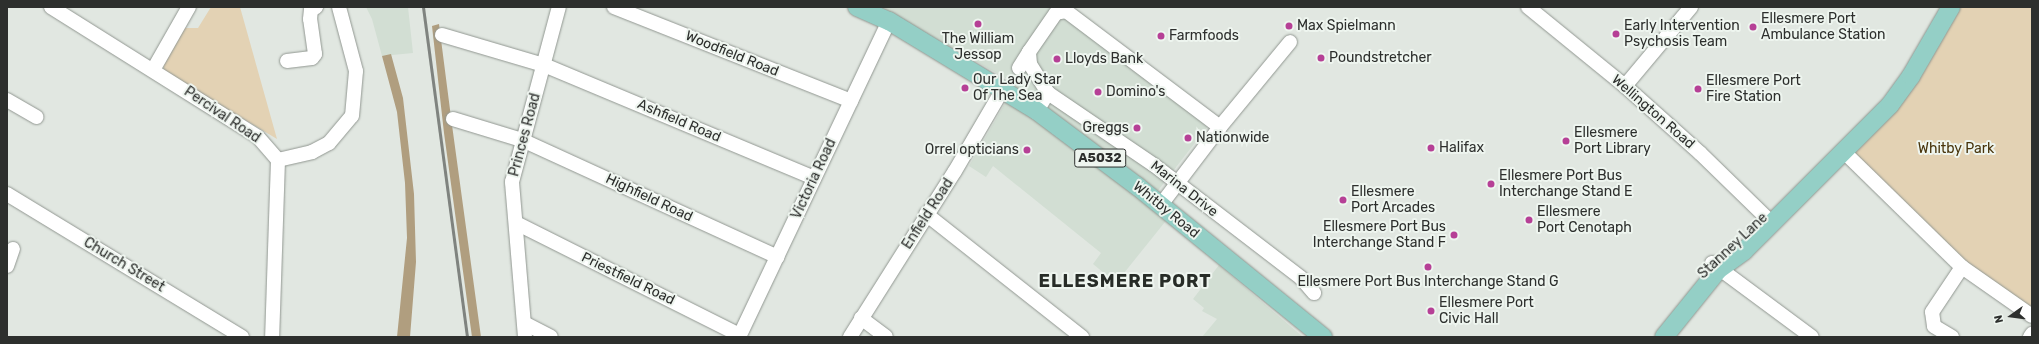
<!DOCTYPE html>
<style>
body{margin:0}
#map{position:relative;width:2039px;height:344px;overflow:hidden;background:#e1e7e1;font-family:Rubik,sans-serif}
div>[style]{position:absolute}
.built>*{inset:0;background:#d2ded3}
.green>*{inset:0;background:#e3d2b4}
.forest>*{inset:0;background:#b09e7f}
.roads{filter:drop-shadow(0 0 1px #919791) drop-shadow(0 0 1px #919791)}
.minor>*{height:14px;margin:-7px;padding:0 7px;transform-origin:7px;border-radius:7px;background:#fff}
.major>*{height:18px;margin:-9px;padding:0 9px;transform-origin:9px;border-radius:9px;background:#94cfc6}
.rail>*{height:3px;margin:-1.5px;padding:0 1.5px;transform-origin:1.5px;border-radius:1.5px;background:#7f837f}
.dots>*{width:11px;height:11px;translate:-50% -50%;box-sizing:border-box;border:2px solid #eef5ef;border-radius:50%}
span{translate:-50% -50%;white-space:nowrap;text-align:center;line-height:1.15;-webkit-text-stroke:4px #eef5ef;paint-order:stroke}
.shield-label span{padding:1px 3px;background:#eef5ef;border:1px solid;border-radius:3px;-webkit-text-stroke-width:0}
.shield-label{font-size:13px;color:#2d2f2d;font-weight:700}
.poi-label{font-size:14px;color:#2d2f2d}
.left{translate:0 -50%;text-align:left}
.right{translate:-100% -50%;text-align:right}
.street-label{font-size:14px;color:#2d2f2d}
.park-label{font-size:14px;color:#48340b}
.district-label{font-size:18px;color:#272c27;font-weight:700;letter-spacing:1px}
.frame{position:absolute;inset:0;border:8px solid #2d2f2d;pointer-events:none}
.north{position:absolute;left:1991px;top:296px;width:40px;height:40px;-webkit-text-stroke:3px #eef5ef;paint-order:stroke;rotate:256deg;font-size:11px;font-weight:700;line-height:16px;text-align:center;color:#2d2f2d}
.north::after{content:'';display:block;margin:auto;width:14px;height:18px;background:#2d2f2d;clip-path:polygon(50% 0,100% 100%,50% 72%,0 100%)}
</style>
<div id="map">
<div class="built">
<div style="clip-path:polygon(366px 7px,408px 7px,413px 53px,382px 56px,372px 19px)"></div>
<div style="clip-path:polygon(879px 7px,1065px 7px,1211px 122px,1153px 197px,1173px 212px,1116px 283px,1093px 264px,1101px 253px,993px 166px,986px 177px,969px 166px,1016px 84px)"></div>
<div style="clip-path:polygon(1219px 265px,1303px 337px,1202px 337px,1217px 319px,1202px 311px,1204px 308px,1193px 299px)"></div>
</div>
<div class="green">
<div style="clip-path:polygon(211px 7px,240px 7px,277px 139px,164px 72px,163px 62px,184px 28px,198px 28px)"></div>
<div style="clip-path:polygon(1955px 7px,2032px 7px,2032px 310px,1963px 261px,1854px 152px)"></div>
</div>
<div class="forest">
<div style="clip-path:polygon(439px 24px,452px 125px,481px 337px,472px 337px,444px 133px,432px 26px)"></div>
<div style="clip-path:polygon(391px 54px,403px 98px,414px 194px,416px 262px,410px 337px,397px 337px,407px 238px,405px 183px,397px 112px,382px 56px)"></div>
</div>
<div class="roads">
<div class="minor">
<div style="left:51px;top:7px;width:244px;rotate:32.1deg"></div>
<div style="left:258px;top:137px;width:30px;rotate:49deg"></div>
<div style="left:278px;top:160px;width:177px;rotate:91.9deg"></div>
<div style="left:614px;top:7px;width:255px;rotate:21.6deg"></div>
<div style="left:1528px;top:7px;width:125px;rotate:39.2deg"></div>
<div style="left:1625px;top:86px;width:101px;rotate:41.8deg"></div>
<div style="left:1700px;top:153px;width:100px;rotate:44.2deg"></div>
<div style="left:442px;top:35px;width:106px;rotate:16.4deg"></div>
<div style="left:544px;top:65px;width:293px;rotate:22.7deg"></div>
<div style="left:287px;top:61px;width:25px;rotate:-7deg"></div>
<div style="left:312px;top:58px;width:5px;rotate:-53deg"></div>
<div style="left:315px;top:54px;width:35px;rotate:-98deg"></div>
<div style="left:310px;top:19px;width:9px;rotate:-84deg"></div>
<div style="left:311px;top:10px;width:6px;rotate:-31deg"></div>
<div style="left:1019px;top:68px;width:19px;rotate:-58deg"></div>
<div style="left:153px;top:70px;width:73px;rotate:-60.3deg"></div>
<div style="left:1625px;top:86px;width:103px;rotate:-50.1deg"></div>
<div style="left:1048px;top:93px;width:128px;rotate:34.2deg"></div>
<div style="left:1154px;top:165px;width:185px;rotate:37.5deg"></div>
<div style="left:1301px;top:278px;width:20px;rotate:49deg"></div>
<div style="left:7px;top:100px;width:34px;rotate:30deg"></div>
<div style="left:1037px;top:111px;width:21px;rotate:-59deg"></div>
<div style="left:1048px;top:93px;width:34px;rotate:-122deg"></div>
<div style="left:1030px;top:64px;width:12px;rotate:-95deg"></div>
<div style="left:1029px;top:52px;width:47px;rotate:-55.3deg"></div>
<div style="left:1056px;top:13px;width:10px;rotate:-11deg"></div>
<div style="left:1066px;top:11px;width:193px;rotate:37deg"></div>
<div style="left:453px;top:119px;width:72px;rotate:16.9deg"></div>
<div style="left:522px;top:140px;width:281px;rotate:24.6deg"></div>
<div style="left:1844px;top:152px;width:165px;rotate:44.3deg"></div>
<div style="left:1962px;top:267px;width:85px;rotate:35deg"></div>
<div style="left:278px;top:160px;width:35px;rotate:-13deg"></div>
<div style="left:312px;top:152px;width:19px;rotate:-28deg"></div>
<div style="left:329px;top:143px;width:35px;rotate:-50deg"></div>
<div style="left:352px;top:116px;width:45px;rotate:-84.9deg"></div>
<div style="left:356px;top:71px;width:66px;rotate:-104.9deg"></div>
<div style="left:7px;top:194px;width:275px;rotate:31.3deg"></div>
<div style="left:1160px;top:206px;width:99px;rotate:-52.8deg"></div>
<div style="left:1220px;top:127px;width:110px;rotate:-50.5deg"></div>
<div style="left:926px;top:214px;width:199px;rotate:38.3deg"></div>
<div style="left:516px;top:223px;width:250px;rotate:26.6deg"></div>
<div style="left:1712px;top:263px;width:124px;rotate:36.5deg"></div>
<div style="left:7px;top:266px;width:18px;rotate:-71deg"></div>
<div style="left:861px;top:318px;width:31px;rotate:37deg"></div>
<div style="left:524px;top:323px;width:30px;rotate:27deg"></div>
<div style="left:525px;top:337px;width:156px;rotate:-94.8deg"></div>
<div style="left:512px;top:182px;width:181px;rotate:-75deg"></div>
<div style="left:739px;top:337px;width:350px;rotate:-64.6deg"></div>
<div style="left:850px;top:337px;width:196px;rotate:-57.7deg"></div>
<div style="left:955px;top:171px;width:95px;rotate:-59.7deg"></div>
<div style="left:1952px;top:337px;width:21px;rotate:-149deg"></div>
<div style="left:1934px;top:326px;width:14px;rotate:-98deg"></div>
<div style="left:1932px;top:312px;width:54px;rotate:-56.3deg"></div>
<div style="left:2030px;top:337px;width:4px;rotate:-56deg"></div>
</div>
<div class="major">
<div style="left:857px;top:7px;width:35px;rotate:24deg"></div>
<div style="left:889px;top:21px;width:173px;rotate:31.3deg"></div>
<div style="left:1037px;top:111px;width:125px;rotate:36.9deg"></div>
<div style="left:1137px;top:186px;width:240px;rotate:39.1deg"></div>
<div style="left:1664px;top:337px;width:86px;rotate:-51.1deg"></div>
<div style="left:1718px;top:270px;width:32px;rotate:-36deg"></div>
<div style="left:1744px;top:251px;width:206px;rotate:-45deg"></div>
<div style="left:1890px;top:105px;width:36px;rotate:-54deg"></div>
<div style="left:1911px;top:76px;width:80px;rotate:-59.9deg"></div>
</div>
</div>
<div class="rail">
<div style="left:423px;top:7px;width:333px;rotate:82.4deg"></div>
</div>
<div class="dots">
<div style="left:978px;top:24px;background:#b64096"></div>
<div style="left:1289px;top:26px;background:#b64096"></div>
<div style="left:1753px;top:27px;background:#b64096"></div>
<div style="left:1616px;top:34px;background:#b64096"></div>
<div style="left:1161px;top:36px;background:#b64096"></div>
<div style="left:1321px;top:58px;background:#b64096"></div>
<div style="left:1057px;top:59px;background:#b64096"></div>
<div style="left:965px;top:88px;background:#b64096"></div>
<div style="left:1698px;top:89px;background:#b64096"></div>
<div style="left:1098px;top:92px;background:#b64096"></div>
<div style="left:1137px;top:128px;background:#b64096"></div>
<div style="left:1188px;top:138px;background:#b64096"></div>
<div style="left:1566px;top:141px;background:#b64096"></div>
<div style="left:1431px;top:148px;background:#b64096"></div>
<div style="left:1027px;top:150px;background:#b64096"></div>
<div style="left:1491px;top:184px;background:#b64096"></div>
<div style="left:1343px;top:200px;background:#b64096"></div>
<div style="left:1529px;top:220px;background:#b64096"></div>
<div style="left:1454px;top:235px;background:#b64096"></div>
<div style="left:1428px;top:267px;background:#b64096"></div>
<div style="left:1431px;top:311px;background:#b64096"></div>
</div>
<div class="shield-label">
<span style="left:1100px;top:158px">A5032</span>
</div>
<div class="poi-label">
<span class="left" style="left:1761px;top:27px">Ellesmere Port<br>Ambulance Station</span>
<span class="left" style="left:1297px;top:26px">Max Spielmann</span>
<span class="left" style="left:1624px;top:34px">Early Intervention<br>Psychosis Team</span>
<span class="left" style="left:1169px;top:36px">Farmfoods</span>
<span style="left:978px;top:47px">The William<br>Jessop</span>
<span class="left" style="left:1329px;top:58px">Poundstretcher</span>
<span class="left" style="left:1065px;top:59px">Lloyds Bank</span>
<span class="left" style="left:973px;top:88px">Our Lady Star<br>Of The Sea</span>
<span class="left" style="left:1706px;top:89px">Ellesmere Port<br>Fire Station</span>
<span class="left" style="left:1106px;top:92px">Domino's</span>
<span class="right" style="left:1129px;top:128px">Greggs</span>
<span class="left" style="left:1574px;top:141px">Ellesmere<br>Port Library</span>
<span class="left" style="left:1196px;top:138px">Nationwide</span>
<span class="left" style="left:1439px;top:148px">Halifax</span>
<span class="right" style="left:1019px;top:150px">Orrel opticians</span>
<span class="left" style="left:1499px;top:184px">Ellesmere Port Bus<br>Interchange Stand E</span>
<span class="left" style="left:1351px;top:200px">Ellesmere<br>Port Arcades</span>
<span class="left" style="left:1537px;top:220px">Ellesmere<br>Port Cenotaph</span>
<span class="right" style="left:1446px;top:235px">Ellesmere Port Bus<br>Interchange Stand F</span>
<span style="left:1428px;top:282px">Ellesmere Port Bus Interchange Stand G</span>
<span class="left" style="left:1439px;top:311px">Ellesmere Port<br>Civic Hall</span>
</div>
<div class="street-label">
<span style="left:732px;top:54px;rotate:22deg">Woodfield Road</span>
<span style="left:1653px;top:112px;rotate:41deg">Wellington Road</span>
<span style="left:222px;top:115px;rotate:34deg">Percival Road</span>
<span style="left:679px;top:121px;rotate:23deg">Ashfield Road</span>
<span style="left:525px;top:135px;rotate:-75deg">Princes Road</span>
<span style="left:814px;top:179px;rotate:-65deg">Victoria Road</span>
<span style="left:1184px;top:189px;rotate:38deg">Marina Drive</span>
<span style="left:649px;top:198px;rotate:25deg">Highfield Road</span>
<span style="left:1166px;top:210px;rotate:39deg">Whitby Road</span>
<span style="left:928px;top:214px;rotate:-57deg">Enfield Road</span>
<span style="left:1733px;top:246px;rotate:-43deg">Stanney Lane</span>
<span style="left:124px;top:265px;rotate:31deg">Church Street</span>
<span style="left:628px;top:279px;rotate:26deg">Priestfield Road</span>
</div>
<div class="park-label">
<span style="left:1956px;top:149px">Whitby Park</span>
</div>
<div class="district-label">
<span style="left:1125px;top:281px">ELLESMERE PORT</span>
</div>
<div class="frame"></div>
<div class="north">N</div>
</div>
